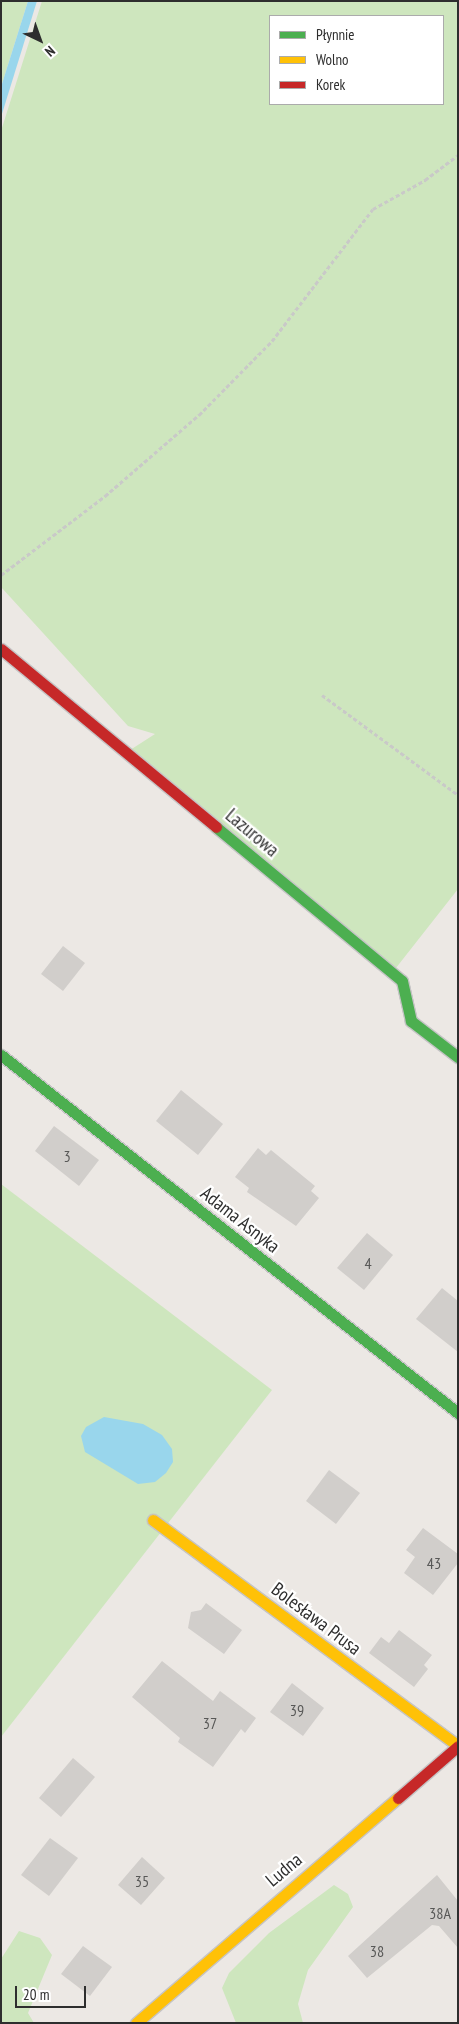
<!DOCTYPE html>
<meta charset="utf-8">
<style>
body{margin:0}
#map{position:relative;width:459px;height:2024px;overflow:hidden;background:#ece8e4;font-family:"PT Sans Narrow",sans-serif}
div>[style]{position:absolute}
.green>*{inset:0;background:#cee6be}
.water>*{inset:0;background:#99d6ec}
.building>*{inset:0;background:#d1cecb}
.path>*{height:3px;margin-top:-1.5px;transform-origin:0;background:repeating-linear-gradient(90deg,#c9c9c8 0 4px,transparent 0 6.5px)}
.roads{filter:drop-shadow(1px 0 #c5c4c5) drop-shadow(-1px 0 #c5c4c5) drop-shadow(0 1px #c5c4c5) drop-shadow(0 -1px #c5c4c5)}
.fast>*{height:11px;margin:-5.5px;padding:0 5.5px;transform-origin:5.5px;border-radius:5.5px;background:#4caf50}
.slow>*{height:11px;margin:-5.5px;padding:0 5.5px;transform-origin:5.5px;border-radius:5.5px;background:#ffc107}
.jam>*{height:11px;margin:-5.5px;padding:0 5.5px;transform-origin:5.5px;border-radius:5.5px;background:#c62828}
span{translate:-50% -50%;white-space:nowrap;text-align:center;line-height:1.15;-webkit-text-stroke:4.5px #fff;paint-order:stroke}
.number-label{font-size:16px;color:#585857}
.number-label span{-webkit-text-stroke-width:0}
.street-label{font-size:19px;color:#2e2e2e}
.frame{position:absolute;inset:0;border:2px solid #2e2e2e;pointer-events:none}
.legend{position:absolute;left:269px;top:15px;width:175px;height:90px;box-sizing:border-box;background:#fff;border:1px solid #ababab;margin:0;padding:6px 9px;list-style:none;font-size:15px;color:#2e2e2e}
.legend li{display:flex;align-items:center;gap:10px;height:25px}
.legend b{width:25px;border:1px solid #ababab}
.north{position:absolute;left:15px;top:15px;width:50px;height:50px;-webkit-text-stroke:4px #fff;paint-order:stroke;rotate:138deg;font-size:14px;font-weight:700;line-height:20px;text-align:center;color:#2e2e2e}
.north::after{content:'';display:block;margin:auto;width:18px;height:22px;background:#2e2e2e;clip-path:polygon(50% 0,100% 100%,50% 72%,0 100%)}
.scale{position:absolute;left:15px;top:1986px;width:71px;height:22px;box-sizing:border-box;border:2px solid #2e2e2e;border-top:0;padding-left:6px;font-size:15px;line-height:18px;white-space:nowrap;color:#2e2e2e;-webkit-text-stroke:4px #fff;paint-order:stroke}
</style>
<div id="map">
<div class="green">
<i style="clip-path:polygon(1px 1px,28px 1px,1px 87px)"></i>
<i style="clip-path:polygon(evenodd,42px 1px,458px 1px,458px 889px,392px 973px,127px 752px,155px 734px,128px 726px,1px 587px,1px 131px,42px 1px,270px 16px,443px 16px,443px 104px,270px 104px,270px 16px)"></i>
<i style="clip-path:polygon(1px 1184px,272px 1390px,1px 1737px)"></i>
<i style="clip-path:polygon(334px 1885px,348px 1894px,353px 1907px,308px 1970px,298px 2004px,303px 2023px,236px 2023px,222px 1988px,229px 1973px,269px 1933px)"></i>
<i style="clip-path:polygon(19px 1931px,40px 1938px,52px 1955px,28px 2013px,34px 2023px,1px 2023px,1px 1959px)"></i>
</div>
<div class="water">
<i style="clip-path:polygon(28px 1px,37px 1px,1px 117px,1px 87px)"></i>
<i style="clip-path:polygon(104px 1417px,143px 1424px,162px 1435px,172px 1449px,173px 1462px,166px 1473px,155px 1482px,138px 1484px,85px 1452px,81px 1436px,86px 1427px)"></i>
</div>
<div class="building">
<i style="clip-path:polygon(63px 946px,85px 963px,63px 991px,41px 974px)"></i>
<i style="clip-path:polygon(181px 1090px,223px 1124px,198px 1155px,156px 1121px)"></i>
<i style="clip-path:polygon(54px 1126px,99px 1160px,79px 1186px,35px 1151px)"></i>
<i style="clip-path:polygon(258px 1148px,266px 1155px,271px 1150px,315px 1186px,311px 1191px,319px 1198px,296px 1226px,247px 1192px,249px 1188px,235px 1177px)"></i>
<i style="clip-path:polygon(367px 1233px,393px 1255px,364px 1290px,337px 1268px)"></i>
<i style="clip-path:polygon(442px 1288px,458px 1301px,458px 1352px,416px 1319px)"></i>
<i style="clip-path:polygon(329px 1470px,360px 1493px,336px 1524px,306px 1501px)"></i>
<i style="clip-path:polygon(423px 1528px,458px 1554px,458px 1563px,433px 1595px,404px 1573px,415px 1557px,406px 1550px)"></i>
<i style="clip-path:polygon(206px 1603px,242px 1630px,224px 1654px,188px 1628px,191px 1612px,201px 1610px)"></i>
<i style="clip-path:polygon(399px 1630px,432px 1655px,424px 1665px,428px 1669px,414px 1687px,369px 1653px,381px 1637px,389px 1643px)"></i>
<i style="clip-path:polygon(162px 1661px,213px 1701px,220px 1691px,256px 1718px,245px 1733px,241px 1729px,213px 1767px,178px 1742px,180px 1738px,132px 1697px)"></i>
<i style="clip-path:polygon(292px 1683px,324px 1708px,303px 1736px,270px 1712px)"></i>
<i style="clip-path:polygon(73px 1758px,95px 1777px,61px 1817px,39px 1798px)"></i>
<i style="clip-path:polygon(50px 1838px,78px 1858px,49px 1896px,21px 1875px)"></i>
<i style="clip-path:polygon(142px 1857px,165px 1878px,141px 1905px,118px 1885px)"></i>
<i style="clip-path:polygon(437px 1875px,458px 1901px,458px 1948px,439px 1926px,432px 1925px,367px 1978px,348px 1956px)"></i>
<i style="clip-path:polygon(83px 1946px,112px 1967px,90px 1996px,61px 1974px)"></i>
</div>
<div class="path">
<i style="left:1px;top:575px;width:131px;rotate:-37.2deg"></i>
<i style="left:105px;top:496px;width:124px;rotate:-40.8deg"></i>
<i style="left:199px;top:415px;width:104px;rotate:-45.4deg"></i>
<i style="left:272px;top:341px;width:166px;rotate:-52.6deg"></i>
<i style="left:373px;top:209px;width:60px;rotate:-29.1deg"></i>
<i style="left:425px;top:180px;width:41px;rotate:-37.1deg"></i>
<i style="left:322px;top:695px;width:169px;rotate:36.3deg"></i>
</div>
<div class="roads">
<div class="fast">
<i style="left:216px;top:827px;width:241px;rotate:39.6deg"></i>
<i style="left:402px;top:981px;width:41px;rotate:77.3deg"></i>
<i style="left:411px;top:1021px;width:59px;rotate:37.5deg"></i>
<i style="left:1px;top:1055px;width:581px;rotate:38.07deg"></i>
</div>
<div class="slow">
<i style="left:153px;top:1520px;width:380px;rotate:36.5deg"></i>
<i style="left:136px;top:2023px;width:345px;rotate:-40.7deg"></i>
</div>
<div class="jam">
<i style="left:1px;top:649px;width:279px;rotate:39.6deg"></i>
<i style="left:398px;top:1798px;width:79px;rotate:-40.9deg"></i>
</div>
</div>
<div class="number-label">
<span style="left:67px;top:1156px">3</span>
<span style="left:368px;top:1263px">4</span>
<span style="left:434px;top:1563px">43</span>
<span style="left:297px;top:1710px">39</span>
<span style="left:210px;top:1723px">37</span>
<span style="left:142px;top:1881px">35</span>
<span style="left:440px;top:1913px">38A</span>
<span style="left:377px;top:1951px">38</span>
</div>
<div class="street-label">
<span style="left:252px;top:833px;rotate:40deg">Lazurowa</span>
<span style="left:240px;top:1220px;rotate:38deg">Adama Asnyka</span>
<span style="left:316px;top:1619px;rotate:37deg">Bolesława Prusa</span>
<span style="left:284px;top:1870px;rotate:-40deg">Ludna</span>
</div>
<div class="frame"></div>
<ul class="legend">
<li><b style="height:6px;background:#4caf50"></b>Płynnie</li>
<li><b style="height:6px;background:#ffc107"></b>Wolno</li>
<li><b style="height:6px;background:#c62828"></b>Korek</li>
</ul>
<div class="north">N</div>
<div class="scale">20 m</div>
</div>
